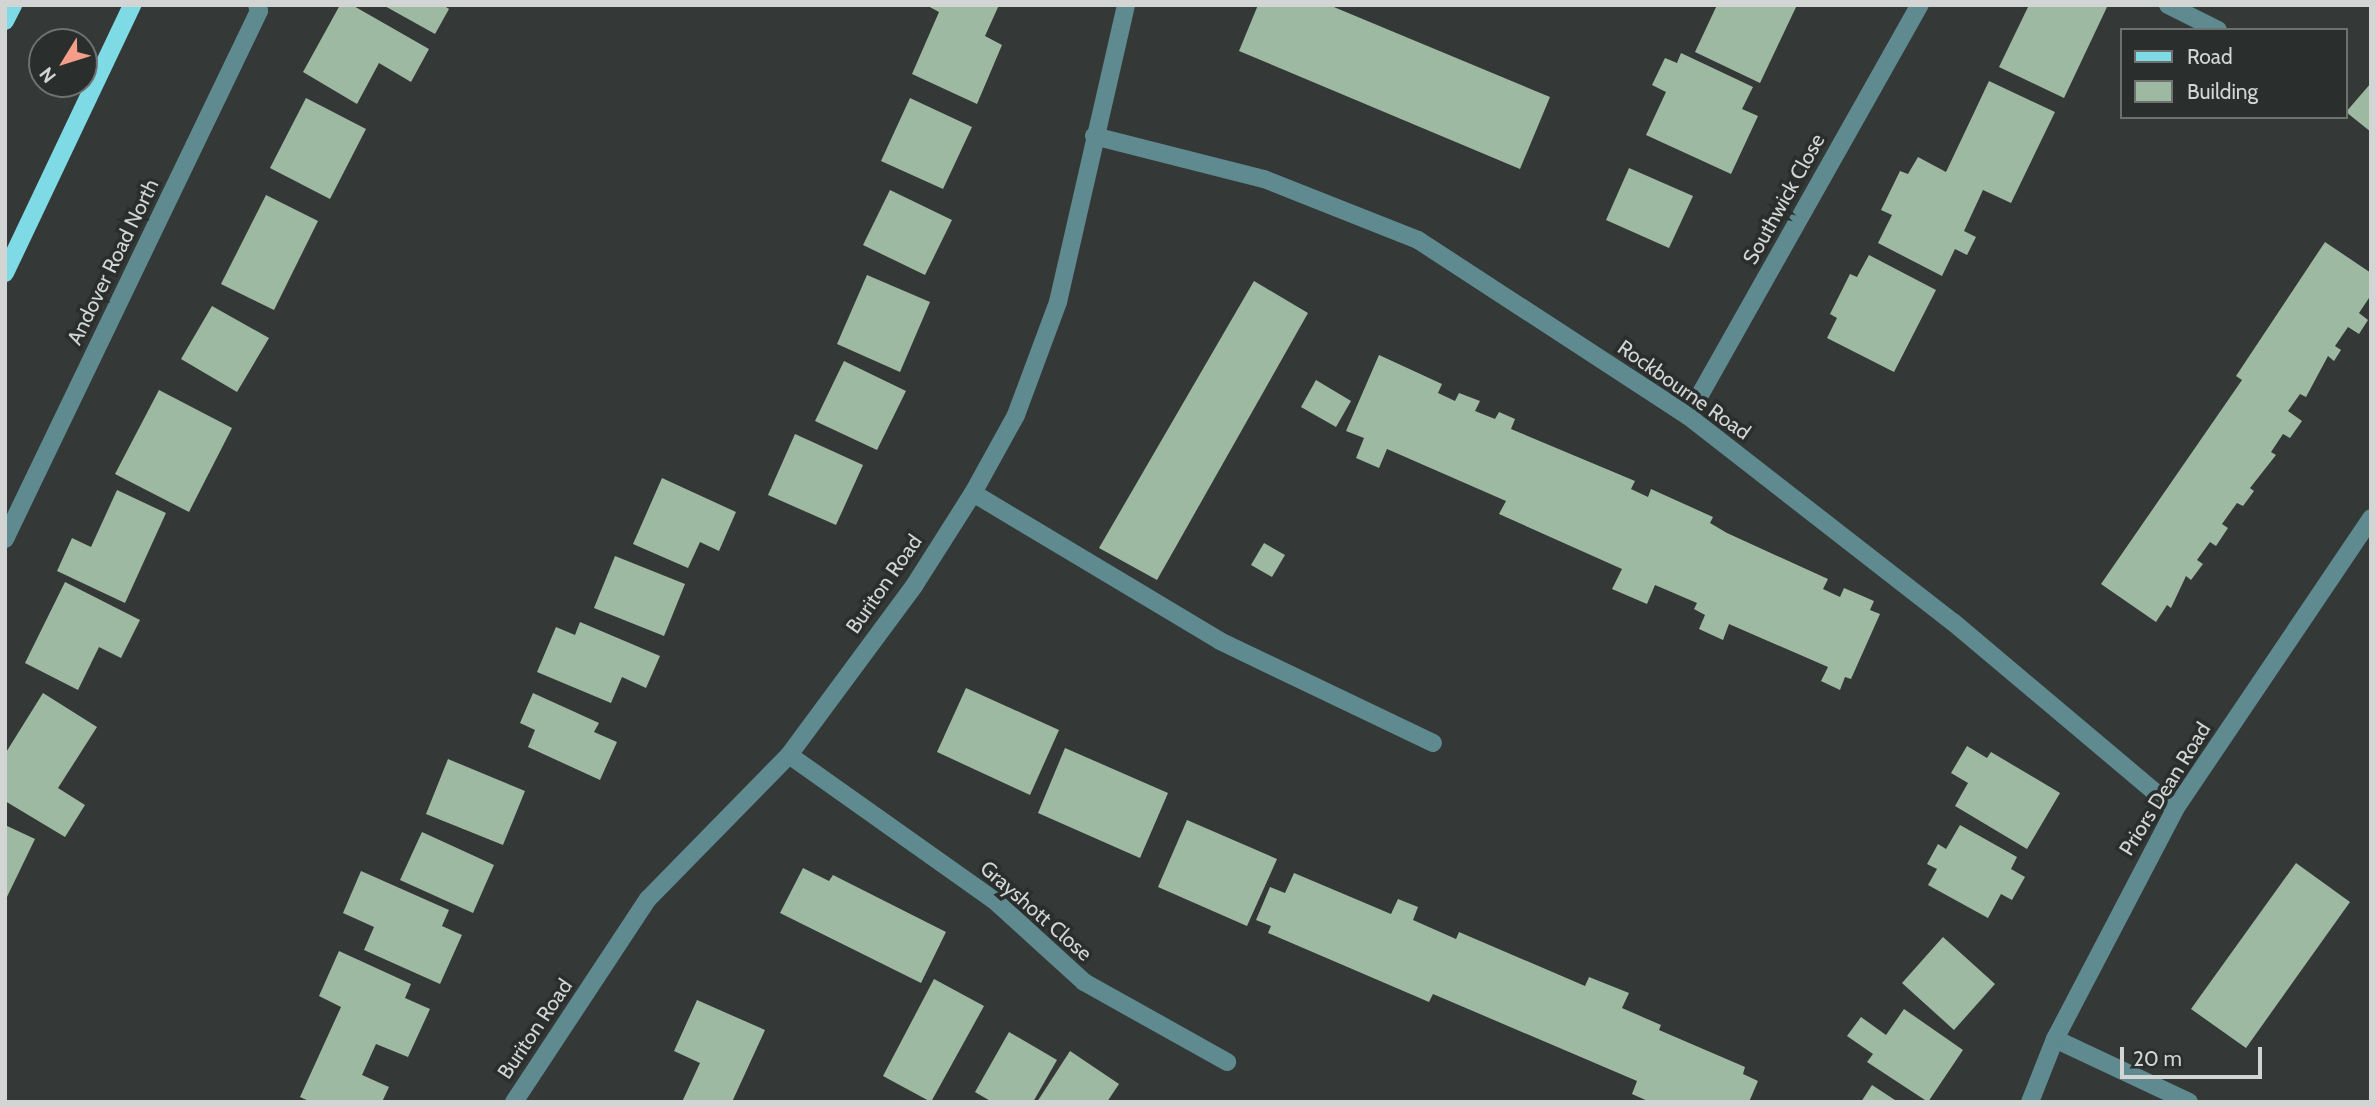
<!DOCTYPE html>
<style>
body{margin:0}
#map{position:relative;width:2376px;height:1107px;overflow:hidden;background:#343937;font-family:Cabin,sans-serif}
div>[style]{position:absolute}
.building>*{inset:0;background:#9eb9a1}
.minor>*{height:18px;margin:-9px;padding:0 9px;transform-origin:9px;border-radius:9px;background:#5f8a8f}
.major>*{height:18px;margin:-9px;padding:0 9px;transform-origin:9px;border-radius:9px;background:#7edbe6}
span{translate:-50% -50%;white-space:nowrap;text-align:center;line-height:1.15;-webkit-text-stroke:7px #2a2f2d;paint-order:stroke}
.street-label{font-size:21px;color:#d2d5d4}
.frame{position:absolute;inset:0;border:7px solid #d2d5d4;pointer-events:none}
.legend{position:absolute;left:2120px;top:28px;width:228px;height:91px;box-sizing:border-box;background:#2a2f2d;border:2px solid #6d7170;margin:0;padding:9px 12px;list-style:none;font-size:21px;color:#d2d5d4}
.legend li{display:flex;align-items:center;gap:14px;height:35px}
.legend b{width:35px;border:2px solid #6d7170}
.north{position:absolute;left:28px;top:28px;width:70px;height:70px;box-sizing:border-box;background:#2a2f2d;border:2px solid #6d7170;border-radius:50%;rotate:232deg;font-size:19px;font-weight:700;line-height:28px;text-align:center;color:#d2d5d4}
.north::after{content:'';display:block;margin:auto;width:24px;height:32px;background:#f49e8a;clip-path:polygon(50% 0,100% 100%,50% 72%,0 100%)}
.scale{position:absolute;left:2120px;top:1047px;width:142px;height:32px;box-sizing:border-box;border:4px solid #d2d5d4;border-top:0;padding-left:9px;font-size:21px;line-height:24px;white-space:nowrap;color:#d2d5d4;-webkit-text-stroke:5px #2a2f2d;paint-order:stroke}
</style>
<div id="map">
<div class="building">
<i style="clip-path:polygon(340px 5px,352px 5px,429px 49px,411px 82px,379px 63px,357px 104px,303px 72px)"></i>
<i style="clip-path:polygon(383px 5px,443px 5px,449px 9px,435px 34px)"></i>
<i style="clip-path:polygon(926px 5px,999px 5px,985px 36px,1002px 45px,977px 104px,912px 74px,939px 12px)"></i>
<i style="clip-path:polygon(1258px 5px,1329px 5px,1550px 97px,1520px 169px,1239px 51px)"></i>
<i style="clip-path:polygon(1717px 5px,1797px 5px,1760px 83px,1695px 52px)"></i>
<i style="clip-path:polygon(2029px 5px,2107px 7px,2064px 98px,1999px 67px)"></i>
<i style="clip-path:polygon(1681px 53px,1753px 87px,1742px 109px,1758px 116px,1731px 174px,1646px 135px,1666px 92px,1652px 85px,1665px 58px,1677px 63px)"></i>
<i style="clip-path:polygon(1989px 81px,2055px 112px,2011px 203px,1983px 190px,1964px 231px,1976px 237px,1967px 255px,1955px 249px,1942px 276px,1878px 243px,1892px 215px,1881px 210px,1900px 171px,1908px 174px,1918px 157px,1946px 172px)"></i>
<i style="clip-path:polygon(2371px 83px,2371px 132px,2346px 112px)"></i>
<i style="clip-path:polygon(306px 98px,366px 129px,330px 199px,270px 168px)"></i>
<i style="clip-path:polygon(910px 98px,972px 127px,943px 189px,881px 161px)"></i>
<i style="clip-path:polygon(1629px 168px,1693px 196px,1669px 248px,1606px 220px)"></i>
<i style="clip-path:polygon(890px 190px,952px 220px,925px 275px,863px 245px)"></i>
<i style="clip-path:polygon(266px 195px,318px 221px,274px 310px,221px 284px)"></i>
<i style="clip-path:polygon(2325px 242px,2371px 273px,2371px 295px,2359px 313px,2368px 320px,2359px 334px,2348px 327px,2335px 346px,2341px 350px,2334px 361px,2328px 356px,2306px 397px,2300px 394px,2288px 411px,2302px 421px,2290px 438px,2283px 434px,2271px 452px,2276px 455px,2250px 488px,2254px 491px,2243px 506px,2237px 503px,2222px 524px,2228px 528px,2216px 546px,2210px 542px,2197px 560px,2203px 564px,2191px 580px,2186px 576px,2171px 608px,2167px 605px,2156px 622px,2101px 584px,2242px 380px,2236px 376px)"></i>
<i style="clip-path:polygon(1869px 255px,1936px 290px,1894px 372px,1827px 338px,1837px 318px,1830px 314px,1850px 274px,1857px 277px)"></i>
<i style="clip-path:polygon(867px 275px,930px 302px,900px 372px,837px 344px)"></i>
<i style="clip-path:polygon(1254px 281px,1308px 313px,1157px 580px,1099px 548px)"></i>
<i style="clip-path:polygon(212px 306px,269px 338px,237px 392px,181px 359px)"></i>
<i style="clip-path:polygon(1379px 355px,1442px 384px,1438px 393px,1455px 401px,1459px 393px,1480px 401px,1475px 411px,1495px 419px,1499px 412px,1515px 419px,1511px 429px,1635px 481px,1631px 489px,1648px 497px,1651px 489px,1713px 517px,1710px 523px,1727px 533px,1828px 579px,1823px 589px,1840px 597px,1844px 588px,1874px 601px,1870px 610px,1880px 614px,1851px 679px,1845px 677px,1840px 690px,1821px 681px,1828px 667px,1729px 624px,1723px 640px,1699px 629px,1705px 615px,1694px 609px,1697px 603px,1655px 585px,1647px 604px,1612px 589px,1622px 569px,1499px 514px,1506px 501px,1387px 449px,1379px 468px,1356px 458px,1364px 438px,1346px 431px)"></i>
<i style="clip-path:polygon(844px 361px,906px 391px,877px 450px,815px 421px)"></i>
<i style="clip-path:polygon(1316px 380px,1351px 401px,1336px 427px,1301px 407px)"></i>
<i style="clip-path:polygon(159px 390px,232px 428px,189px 512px,115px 474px)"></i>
<i style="clip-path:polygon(795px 434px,863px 465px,836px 525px,768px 495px)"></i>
<i style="clip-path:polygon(662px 478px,736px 512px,719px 551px,700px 542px,688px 568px,633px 544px)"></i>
<i style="clip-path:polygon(117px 490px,166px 513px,125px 603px,57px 571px,72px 538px,91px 547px)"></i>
<i style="clip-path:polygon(1264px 543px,1285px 555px,1272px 577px,1251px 565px)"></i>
<i style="clip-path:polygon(615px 556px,685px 584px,664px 636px,594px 608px)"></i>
<i style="clip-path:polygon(65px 582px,140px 620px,121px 658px,99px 647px,78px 690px,25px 663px)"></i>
<i style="clip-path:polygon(580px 622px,660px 656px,646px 688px,622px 677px,611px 703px,537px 672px,556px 627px,575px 635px)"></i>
<i style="clip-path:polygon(966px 688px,1059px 730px,1030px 795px,937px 752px)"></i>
<i style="clip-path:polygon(43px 693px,97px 727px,58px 788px,85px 805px,65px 837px,5px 801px,5px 754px)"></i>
<i style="clip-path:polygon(533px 693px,599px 723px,594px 732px,617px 742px,600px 780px,528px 747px,535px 730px,520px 723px)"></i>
<i style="clip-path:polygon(1967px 746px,1987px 758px,1991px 752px,2060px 793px,2027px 849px,1955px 806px,1968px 783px,1951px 773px)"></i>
<i style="clip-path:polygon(1065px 748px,1168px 793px,1140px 858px,1038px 813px)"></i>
<i style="clip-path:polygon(448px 759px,525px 791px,503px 845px,426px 814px)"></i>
<i style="clip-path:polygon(1187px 820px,1277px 859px,1247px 926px,1158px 887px)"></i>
<i style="clip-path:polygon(5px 825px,35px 839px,5px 901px)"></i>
<i style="clip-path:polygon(1960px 825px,2017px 857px,2011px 869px,2025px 877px,2012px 900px,2001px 894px,1988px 918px,1928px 885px,1937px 869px,1927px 864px,1938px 844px,1946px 849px)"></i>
<i style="clip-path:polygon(422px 832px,494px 865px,473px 913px,400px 880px)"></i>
<i style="clip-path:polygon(2296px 863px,2350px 902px,2246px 1048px,2191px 1009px)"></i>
<i style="clip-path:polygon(803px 868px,829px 881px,833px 875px,946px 932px,921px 983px,780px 913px)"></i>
<i style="clip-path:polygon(361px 871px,449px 910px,442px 926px,462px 935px,440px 984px,364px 950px,374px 927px,343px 913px)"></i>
<i style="clip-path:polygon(1294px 873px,1391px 914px,1398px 899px,1418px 907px,1413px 920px,1456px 939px,1459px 932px,1585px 986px,1589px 977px,1629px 993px,1622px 1008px,1661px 1025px,1659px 1030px,1745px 1067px,1743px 1074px,1758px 1081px,1749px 1102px,1650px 1102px,1632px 1094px,1637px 1081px,1433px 994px,1429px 1002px,1268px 933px,1271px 926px,1256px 920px,1270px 887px,1285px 893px)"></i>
<i style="clip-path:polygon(1943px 937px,1995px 984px,1954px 1030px,1902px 983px)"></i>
<i style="clip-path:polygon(339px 951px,411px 984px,405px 998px,430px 1009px,408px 1057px,376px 1044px,362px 1075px,389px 1087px,382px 1102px,311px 1102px,300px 1097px,341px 1007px,319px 996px)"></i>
<i style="clip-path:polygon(934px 979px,984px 1006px,931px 1102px,883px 1076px)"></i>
<i style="clip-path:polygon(697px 1000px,765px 1030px,732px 1102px,682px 1102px,700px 1063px,674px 1051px)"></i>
<i style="clip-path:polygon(1904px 1009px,1963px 1050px,1928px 1102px,1867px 1062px,1873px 1054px,1847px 1036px,1861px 1017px,1886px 1035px)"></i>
<i style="clip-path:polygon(1009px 1032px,1057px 1060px,1033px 1102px,992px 1102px,975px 1092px)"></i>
<i style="clip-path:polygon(1070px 1051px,1119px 1084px,1107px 1102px,1037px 1102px)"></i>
<i style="clip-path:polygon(1872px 1085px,1898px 1102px,1861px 1102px)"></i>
</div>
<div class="minor">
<i style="left:2168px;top:5px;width:56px;rotate:26.6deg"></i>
<i style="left:1094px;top:136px;width:175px;rotate:14.2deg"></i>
<i style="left:1264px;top:179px;width:166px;rotate:21.6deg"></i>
<i style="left:1418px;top:240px;width:322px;rotate:33.1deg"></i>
<i style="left:1688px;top:416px;width:336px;rotate:37.9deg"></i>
<i style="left:1953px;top:622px;width:290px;rotate:40.1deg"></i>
<i style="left:1688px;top:416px;width:472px;rotate:-60.6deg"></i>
<i style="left:973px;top:493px;width:288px;rotate:30.9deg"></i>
<i style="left:1220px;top:641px;width:236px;rotate:25.6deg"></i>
<i style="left:5px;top:539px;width:586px;rotate:-64.31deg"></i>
<i style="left:259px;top:11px;width:6px;rotate:-108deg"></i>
<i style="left:789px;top:755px;width:251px;rotate:35.3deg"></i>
<i style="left:994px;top:900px;width:122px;rotate:42.3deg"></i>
<i style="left:1084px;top:982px;width:164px;rotate:29.2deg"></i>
<i style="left:2055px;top:1039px;width:148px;rotate:25.2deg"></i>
<i style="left:514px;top:1102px;width:243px;rotate:-56.6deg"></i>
<i style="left:648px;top:899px;width:202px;rotate:-45.6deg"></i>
<i style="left:789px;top:755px;width:210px;rotate:-53.5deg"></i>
<i style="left:914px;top:586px;width:110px;rotate:-57.6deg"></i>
<i style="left:973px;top:493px;width:89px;rotate:-61.1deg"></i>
<i style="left:1016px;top:415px;width:121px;rotate:-69.6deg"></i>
<i style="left:1058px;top:302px;width:305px;rotate:-77.1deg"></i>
<i style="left:2030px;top:1102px;width:68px;rotate:-68.4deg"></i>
<i style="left:2055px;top:1039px;width:259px;rotate:-62.4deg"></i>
<i style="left:2175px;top:809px;width:351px;rotate:-56deg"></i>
</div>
<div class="major">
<i style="left:5px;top:21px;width:18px;rotate:-63deg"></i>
<i style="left:5px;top:273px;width:297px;rotate:-64.6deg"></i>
</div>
<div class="street-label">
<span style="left:1784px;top:199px;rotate:-61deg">Southwick Close</span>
<span style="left:113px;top:262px;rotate:-64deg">Andover Road North</span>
<span style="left:1684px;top:390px;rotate:35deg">Rockbourne Road</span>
<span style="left:884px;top:584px;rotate:-55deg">Buriton Road</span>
<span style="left:2165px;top:789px;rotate:-58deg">Priors Dean Road</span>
<span style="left:1036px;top:911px;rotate:41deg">Grayshott Close</span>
<span style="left:535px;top:1029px;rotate:-56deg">Buriton Road</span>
</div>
<div class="frame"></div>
<ul class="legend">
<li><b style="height:9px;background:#7edbe6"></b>Road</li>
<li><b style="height:19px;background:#9eb9a1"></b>Building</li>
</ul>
<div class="north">N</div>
<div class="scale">20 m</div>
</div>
